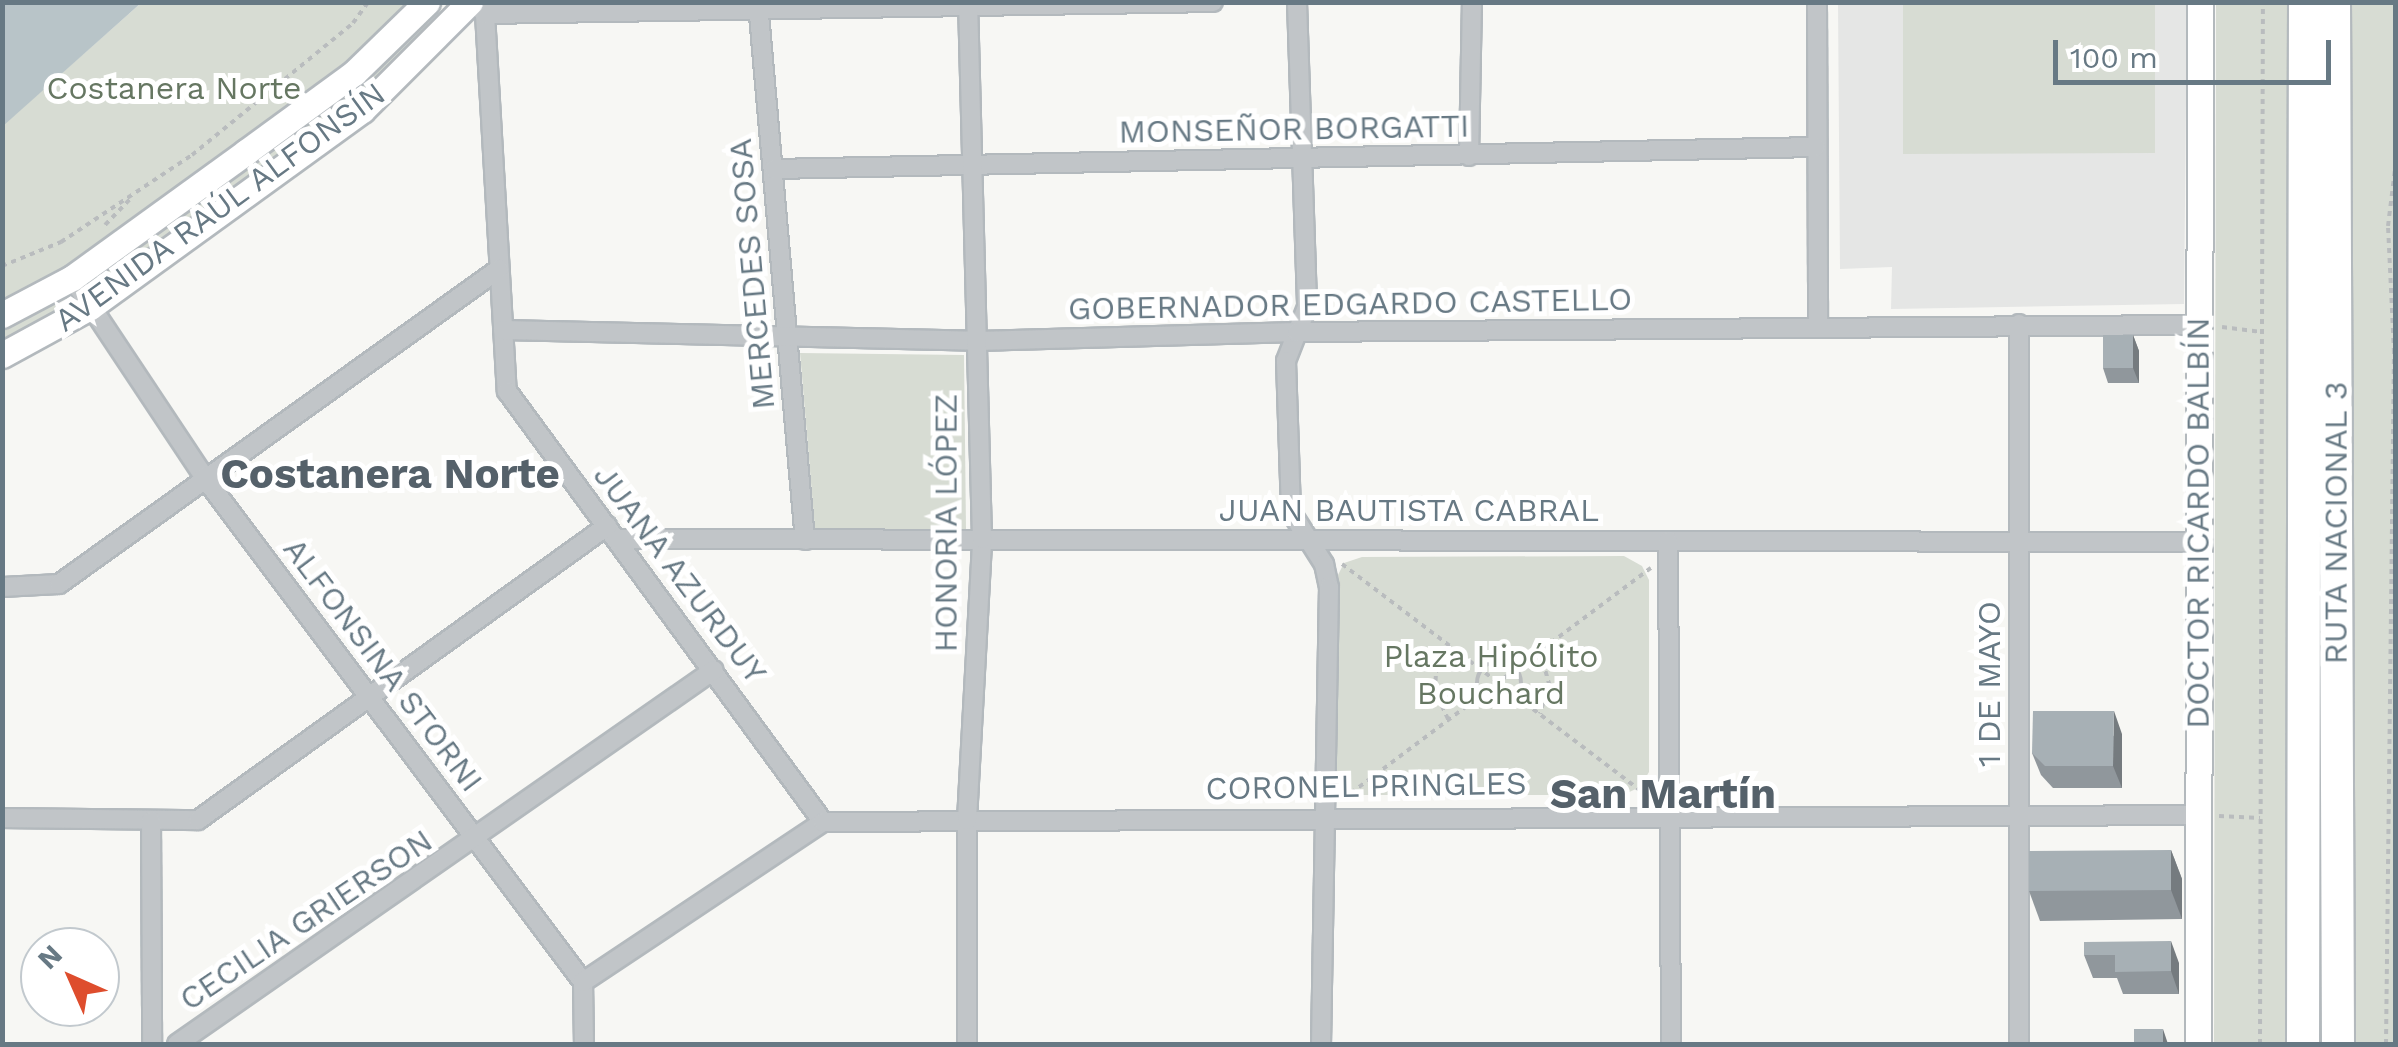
<!DOCTYPE html>
<meta charset="utf-8">
<style>
body{margin:0}
#map{position:relative;width:2398px;height:1047px;overflow:hidden;background:#f7f7f4;font-family:"Work Sans",sans-serif}
div>[style]{position:absolute}
.built>*{inset:0;background:#e5e6e5}
.green>*{inset:0;background:#d7dcd3}
.water>*{inset:0;background:#b8c4c8}
.path>*{height:4px;margin-top:-2px;transform-origin:0;background:repeating-linear-gradient(90deg,#b9bcbe 0 5px,transparent 0 10px)}
.path>.ring{margin:-2px;padding:0;box-sizing:content-box;background:none;border:4px solid #b9bcbe;border-radius:50%}
.roads{filter:drop-shadow(2px 0 #b3b9bd) drop-shadow(-2px 0 #b3b9bd) drop-shadow(0 2px #b3b9bd) drop-shadow(0 -2px #b3b9bd)}
.street>*{height:18px;margin:-9px;padding:0 9px;transform-origin:9px;border-radius:9px;background:#c1c5c8}
.secondary>*{height:25px;margin:-12.5px;padding:0 12.5px;transform-origin:12.5px;border-radius:12.5px;background:#fff}
.highway>*{height:32px;margin:-16px;padding:0 16px;transform-origin:16px;border-radius:16px;background:#fff}
.wall>*{inset:0;background:#90979c}
.shaded-wall>*{inset:0;background:#757b7f}
.building>*{inset:0;background:#a7b0b5}
span{translate:-50% -50%;white-space:nowrap;text-align:center;line-height:1.15;-webkit-text-stroke:10px #fff;paint-order:stroke}
.park-label{font-size:32px;color:#667762}
.street-label{font-size:32px;color:#677984}
.district-label{font-size:42px;color:#55616a;font-weight:700}
.frame{position:absolute;inset:0;border:5px solid #677984;pointer-events:none}
.north{position:absolute;left:20px;top:927px;width:100px;height:100px;box-sizing:border-box;background:#fff;border:2px solid #c2c9ce;border-radius:50%;rotate:315deg;font-size:28px;font-weight:700;line-height:40px;text-align:center;color:#677984}
.north::after{content:'';display:block;margin:auto;width:35px;height:45px;background:#de4d2d;clip-path:polygon(50% 0,100% 100%,50% 72%,0 100%)}
.scale{position:absolute;left:2053px;top:40px;width:278px;height:45px;box-sizing:border-box;border:5px solid #677984;border-top:0;padding-left:12px;font-size:30px;line-height:35px;white-space:nowrap;color:#677984;-webkit-text-stroke:8px #fff;paint-order:stroke}
</style>
<div id="map">
<div class="built">
<i style="clip-path:polygon(1838px 3px,2187px 3px,2184px 304px,1891px 309px,1892px 267px,1840px 269px)"></i>
</div>
<div class="green">
<i style="clip-path:polygon(141px 3px,413px 3px,349px 67px,79px 259px,3px 304px,2px 126px)"></i>
<i style="clip-path:polygon(1903px 3px,2155px 3px,2155px 153px,1903px 154px)"></i>
<i style="clip-path:polygon(2216px 3px,2294px 3px,2292px 1044px,2214px 1044px)"></i>
<i style="clip-path:polygon(2347px 3px,2396px 3px,2395px 1044px,2349px 1044px)"></i>
<i style="clip-path:polygon(424px 21px,432px 27px,380px 82px,104px 283px,99px 280px,106px 266px)"></i>
<i style="clip-path:polygon(55px 301px,62px 312px,3px 345px,3px 324px)"></i>
<i style="clip-path:polygon(800px 353px,964px 355px,966px 529px,815px 530px)"></i>
<i style="clip-path:polygon(1624px 556px,1642px 566px,1649px 580px,1649px 772px,1640px 787px,1623px 795px,1351px 795px,1340px 789px,1334px 779px,1334px 583px,1344px 563px,1362px 557px)"></i>
</div>
<div class="water">
<i style="clip-path:polygon(3px 2px,141px 2px,141px 3px,3px 126px)"></i>
</div>
<div class="path">
<i style="left:105px;top:225px;width:36px;rotate:-46deg"></i>
<i style="left:2px;top:266px;width:64px;rotate:-22.1deg"></i>
<i style="left:61px;top:242px;width:157px;rotate:-33.6deg"></i>
<i style="left:192px;top:155px;width:208px;rotate:-39.3deg"></i>
<i style="left:353px;top:23px;width:26px;rotate:-54deg"></i>
<i style="left:2222px;top:327px;width:40px;rotate:7.1deg"></i>
<i style="left:1342px;top:564px;width:390px;rotate:37.2deg"></i>
<i style="left:1540px;top:652px;width:33px;rotate:74deg"></i>
<i style="left:1549px;top:684px;width:31px;rotate:107deg"></i>
<i class="ring" style="left:1477px;top:661px;width:40px;height:40px"></i>
<i style="left:1448px;top:719px;width:31px;rotate:-115deg"></i>
<i style="left:1435px;top:691px;width:19px;rotate:-87deg"></i>
<i style="left:1436px;top:672px;width:30px;rotate:-62deg"></i>
<i style="left:1343px;top:799px;width:385px;rotate:-36.9deg"></i>
<i style="left:2219px;top:816px;width:41px;rotate:2.8deg"></i>
<i style="left:2260px;top:1044px;width:1042px;rotate:-89.84deg"></i>
<i style="left:2386px;top:1044px;width:691px;rotate:-89.34deg"></i>
<i style="left:2394px;top:353px;width:127px;rotate:-92.7deg"></i>
<i style="left:2388px;top:226px;width:65px;rotate:-83deg"></i>
</div>
<div class="roads">
<div class="street">
<i style="left:474px;top:2px;width:16px;rotate:47deg"></i>
<i style="left:485px;top:14px;width:378px;rotate:86.7deg"></i>
<i style="left:507px;top:391px;width:534px;rotate:53.75deg"></i>
<i style="left:1297px;top:2px;width:305px;rotate:88.1deg"></i>
<i style="left:1307px;top:307px;width:58px;rotate:111.3deg"></i>
<i style="left:1286px;top:361px;width:151px;rotate:88.1deg"></i>
<i style="left:1291px;top:512px;width:62px;rotate:57.6deg"></i>
<i style="left:1324px;top:564px;width:24px;rotate:78deg"></i>
<i style="left:1329px;top:587px;width:457px;rotate:91deg"></i>
<i style="left:1817px;top:2px;width:325px;rotate:89.8deg"></i>
<i style="left:758px;top:3px;width:539px;rotate:85deg"></i>
<i style="left:485px;top:14px;width:728px;rotate:-0.94deg"></i>
<i style="left:1469px;top:156px;width:154px;rotate:-88.9deg"></i>
<i style="left:774px;top:169px;width:1042px;rotate:-1.21deg"></i>
<i style="left:72px;top:278px;width:239px;rotate:56.4deg"></i>
<i style="left:204px;top:477px;width:631px;rotate:53.11deg"></i>
<i style="left:583px;top:982px;width:62px;rotate:89.1deg"></i>
<i style="left:503px;top:330px;width:473px;rotate:1.3deg"></i>
<i style="left:976px;top:341px;width:321px;rotate:-1.6deg"></i>
<i style="left:1297px;top:332px;width:901px;rotate:-0.45deg"></i>
<i style="left:616px;top:539px;width:1586px;rotate:0.11deg"></i>
<i style="left:1668px;top:541px;width:503px;rotate:89.66deg"></i>
<i style="left:2px;top:587px;width:57px;rotate:-3deg"></i>
<i style="left:59px;top:584px;width:541px;rotate:-35.6deg"></i>
<i style="left:2px;top:818px;width:196px;rotate:0.6deg"></i>
<i style="left:198px;top:820px;width:504px;rotate:-35.71deg"></i>
<i style="left:151px;top:821px;width:223px;rotate:89.7deg"></i>
<i style="left:583px;top:982px;width:288px;rotate:-33.7deg"></i>
<i style="left:823px;top:822px;width:1375px;rotate:-0.29deg"></i>
<i style="left:177px;top:1044px;width:654px;rotate:-34.86deg"></i>
<i style="left:967px;top:1044px;width:224px;rotate:-90deg"></i>
<i style="left:967px;top:820px;width:281px;rotate:-86.9deg"></i>
<i style="left:982px;top:539px;width:537px;rotate:-91.49deg"></i>
<i style="left:2019px;top:1044px;width:720px;rotate:-90deg"></i>
</div>
<div class="secondary">
<i style="left:2px;top:315px;width:79px;rotate:-27.9deg"></i>
<i style="left:72px;top:278px;width:215px;rotate:-35.9deg"></i>
<i style="left:246px;top:152px;width:134px;rotate:-36.2deg"></i>
<i style="left:354px;top:73px;width:102px;rotate:-44.2deg"></i>
<i style="left:2px;top:355px;width:100px;rotate:-28.6deg"></i>
<i style="left:90px;top:307px;width:336px;rotate:-35.9deg"></i>
<i style="left:362px;top:110px;width:153px;rotate:-45deg"></i>
<i style="left:2198px;top:1044px;width:1042px;rotate:-89.89deg"></i>
</div>
<div class="highway">
<i style="left:2334px;top:2px;width:1042px;rotate:89.78deg"></i>
<i style="left:2303px;top:1044px;width:1042px;rotate:-89.89deg"></i>
</div>
</div>
<div class="wall">
<i style="clip-path:polygon(2133px 335px,2139px 351px,2139px 383px,2108px 383px,2103px 368px)"></i>
<i style="clip-path:polygon(2122px 734px,2122px 788px,2053px 788px,2041px 775px,2032px 753px)"></i>
<i style="clip-path:polygon(2171px 850px,2182px 879px,2182px 919px,2040px 921px,2029px 891px)"></i>
<i style="clip-path:polygon(2084px 942px,2179px 963px,2179px 994px,2123px 994px,2117px 978px,2093px 978px,2084px 955px)"></i>
</div>
<div class="shaded-wall">
<i style="clip-path:polygon(2133px 335px,2139px 351px,2139px 383px,2133px 368px)"></i>
<i style="clip-path:polygon(2114px 711px,2122px 734px,2122px 788px,2113px 766px)"></i>
<i style="clip-path:polygon(2171px 850px,2182px 879px,2182px 919px,2171px 890px)"></i>
<i style="clip-path:polygon(2171px 941px,2179px 963px,2179px 994px,2171px 971px)"></i>
<i style="clip-path:polygon(2163px 1029px,2168px 1044px,2163px 1044px)"></i>
</div>
<div class="building">
<i style="clip-path:polygon(2103px 335px,2133px 335px,2133px 368px,2103px 368px)"></i>
<i style="clip-path:polygon(2033px 711px,2114px 711px,2113px 766px,2045px 766px,2032px 753px)"></i>
<i style="clip-path:polygon(2171px 850px,2171px 890px,2029px 891px,2029px 851px)"></i>
<i style="clip-path:polygon(2171px 941px,2171px 971px,2115px 972px,2115px 955px,2084px 955px,2084px 942px)"></i>
<i style="clip-path:polygon(2134px 1029px,2163px 1029px,2163px 1044px,2134px 1044px)"></i>
</div>
<div class="park-label">
<span style="left:174px;top:88px">Costanera Norte</span>
<span style="left:1491px;top:675px">Plaza Hipólito<br>Bouchard</span>
</div>
<div class="street-label">
<span style="left:1294px;top:129px;rotate:-1deg">MONSEÑOR BORGATTI</span>
<span style="left:220px;top:207px;rotate:-36deg">AVENIDA RAÚL ALFONSÍN</span>
<span style="left:752px;top:274px;rotate:-95deg">MERCEDES SOSA</span>
<span style="left:1350px;top:304px;rotate:-1deg">GOBERNADOR EDGARDO CASTELLO</span>
<span style="left:1409px;top:510px">JUAN BAUTISTA CABRAL</span>
<span style="left:946px;top:523px;rotate:-90deg">HONORIA LÓPEZ</span>
<span style="left:2198px;top:523px;rotate:-90deg">DOCTOR RICARDO BALBÍN</span>
<span style="left:2336px;top:523px;rotate:-90deg">RUTA NACIONAL 3</span>
<span style="left:680px;top:574px;rotate:53deg">JUANA AZURDUY</span>
<span style="left:383px;top:665px;rotate:53deg">ALFONSINA STORNI</span>
<span style="left:1989px;top:684px;rotate:-90deg">1 DE MAYO</span>
<span style="left:1366px;top:786px;rotate:-1deg">CORONEL PRINGLES</span>
<span style="left:306px;top:920px;rotate:-34deg">CECILIA GRIERSON</span>
</div>
<div class="district-label">
<span style="left:390px;top:474px">Costanera Norte</span>
<span style="left:1663px;top:794px">San Martín</span>
</div>
<div class="frame"></div>
<div class="north">N</div>
<div class="scale">100 m</div>
</div>
